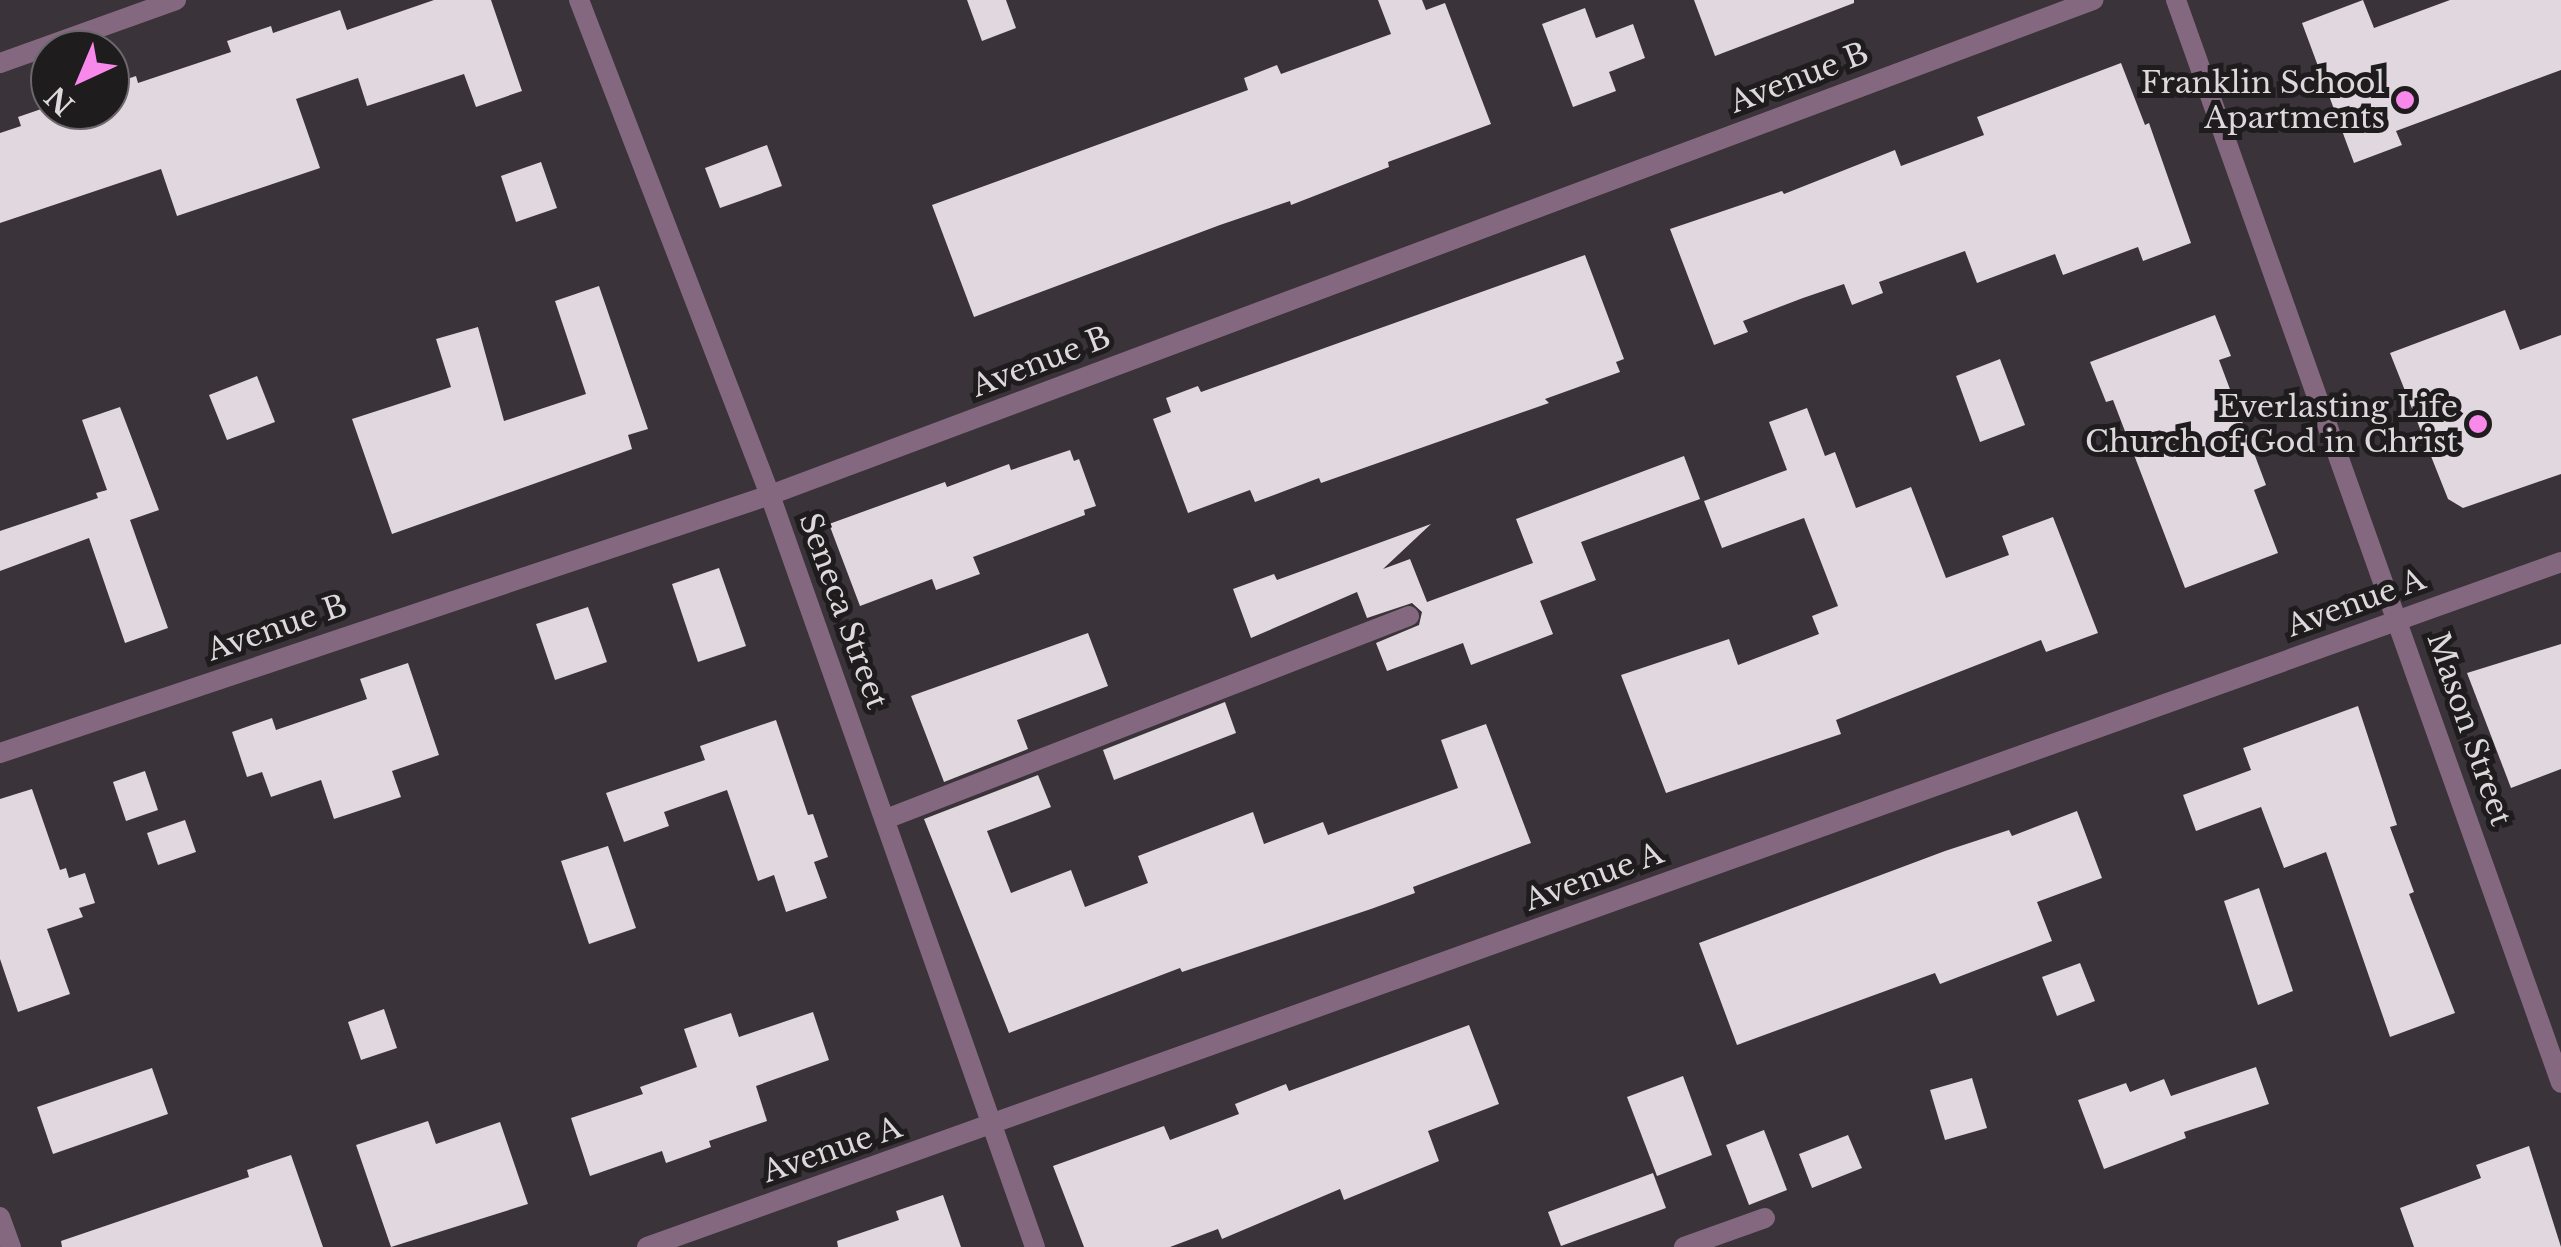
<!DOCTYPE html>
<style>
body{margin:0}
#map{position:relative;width:2561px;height:1247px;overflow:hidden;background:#3a3339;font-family:"Libre Baskerville",serif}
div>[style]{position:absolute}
.building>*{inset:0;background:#e0d7df}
.service>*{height:20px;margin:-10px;padding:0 10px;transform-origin:10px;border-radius:10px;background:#84687f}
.minor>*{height:20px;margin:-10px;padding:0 10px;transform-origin:10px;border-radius:10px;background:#84687f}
.dots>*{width:28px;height:28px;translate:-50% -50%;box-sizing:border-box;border:5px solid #1f1c1e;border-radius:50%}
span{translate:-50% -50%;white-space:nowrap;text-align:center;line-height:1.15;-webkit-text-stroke:10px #1f1c1e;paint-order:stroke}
.street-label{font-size:30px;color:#dcd8dc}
.poi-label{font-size:30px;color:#dcd8dc}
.right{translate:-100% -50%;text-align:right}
.north{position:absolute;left:30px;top:30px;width:100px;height:100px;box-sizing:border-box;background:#1f1c1e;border:2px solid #6b676a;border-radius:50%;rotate:224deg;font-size:28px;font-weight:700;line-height:40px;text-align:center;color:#dcd8dc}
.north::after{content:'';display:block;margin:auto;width:35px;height:45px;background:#f888ea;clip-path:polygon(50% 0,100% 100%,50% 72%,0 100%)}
</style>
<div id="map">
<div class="building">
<i style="clip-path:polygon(434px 0,491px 0,522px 91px,476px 107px,464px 74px,367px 106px,358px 78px,296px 99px,320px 168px,177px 216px,161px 169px,0 223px,0 133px,21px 126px,18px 117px,50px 106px,50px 110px,110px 110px,110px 85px,136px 76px,138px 83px,231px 52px,227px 41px,271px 26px,273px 33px,340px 10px,347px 30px)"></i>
<i style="clip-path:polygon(967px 0,1006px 0,1016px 28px,982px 41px)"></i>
<i style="clip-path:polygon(1378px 0,1422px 0,1426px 10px,1445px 3px,1491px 124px,1388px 162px,1389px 167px,1291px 205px,1290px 201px,1220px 225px,974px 317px,932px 205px,1248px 90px,1244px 78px,1277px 65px,1281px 74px,1391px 34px)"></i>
<i style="clip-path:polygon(1694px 0,1854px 0,1854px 3px,1715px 56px)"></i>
<i style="clip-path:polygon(2363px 0,2374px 28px,2450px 0,2561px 0,2561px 70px,2396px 131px,2402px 145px,2354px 163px,2302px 23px)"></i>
<i style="clip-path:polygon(1585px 8px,1596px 38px,1633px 24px,1645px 58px,1609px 72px,1616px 91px,1573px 107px,1542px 24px)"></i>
<i style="clip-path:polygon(2121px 63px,2145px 125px,2149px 123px,2191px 243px,2143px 261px,2138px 247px,2063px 275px,2055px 254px,1977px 283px,1965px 251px,1879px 282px,1883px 293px,1852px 305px,1844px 284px,1803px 298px,1743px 321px,1748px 332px,1714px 345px,1670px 229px,1782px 191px,1784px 194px,1895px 150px,1901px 166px,1984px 135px,1977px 117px)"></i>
<i style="clip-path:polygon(767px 145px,782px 186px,720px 208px,705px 168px)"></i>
<i style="clip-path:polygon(541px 162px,557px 208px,516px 222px,501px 176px)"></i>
<i style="clip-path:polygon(1585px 255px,1624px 359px,1616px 362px,1620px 372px,1545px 399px,1549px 403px,1321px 483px,1319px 478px,1255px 502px,1250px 490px,1188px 513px,1153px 419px,1171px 412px,1166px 398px,1198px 386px,1201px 392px)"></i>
<i style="clip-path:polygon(599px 286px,648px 429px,628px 435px,632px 449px,392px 534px,352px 419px,451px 387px,436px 339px,478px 327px,504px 421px,586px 394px,555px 301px)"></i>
<i style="clip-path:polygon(2505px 310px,2520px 350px,2561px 335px,2561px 474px,2463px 508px,2448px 499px,2390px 353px)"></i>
<i style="clip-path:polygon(2215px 315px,2231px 356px,2219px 360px,2266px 485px,2254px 490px,2278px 553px,2185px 588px,2113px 400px,2106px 402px,2090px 362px)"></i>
<i style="clip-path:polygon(2000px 359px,2025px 425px,1980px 442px,1956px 376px)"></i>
<i style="clip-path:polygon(257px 376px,275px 422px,227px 440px,209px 395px)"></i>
<i style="clip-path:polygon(120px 407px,159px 510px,130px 520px,168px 628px,125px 643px,89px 538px,0 571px,0 531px,98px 498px,96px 493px,107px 490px,82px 420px)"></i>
<i style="clip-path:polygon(1807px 408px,1825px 456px,1835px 452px,1856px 508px,1911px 487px,1946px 578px,2009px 555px,2002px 536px,2053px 517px,2098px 633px,2046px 652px,2041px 640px,1836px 720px,1841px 734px,1666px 793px,1621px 675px,1729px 639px,1738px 665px,1819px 634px,1812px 616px,1838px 606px,1804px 518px,1722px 548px,1704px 501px,1787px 470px,1769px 422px)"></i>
<i style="clip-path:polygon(1070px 450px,1074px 461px,1079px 459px,1096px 506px,1084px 510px,1085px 515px,973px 557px,980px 574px,936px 590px,932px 579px,860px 606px,829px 524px,945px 482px,947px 487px,1009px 464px,1011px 470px)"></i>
<i style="clip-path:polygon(1684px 456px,1700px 499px,1581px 542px,1596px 580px,1540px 601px,1553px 634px,1471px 665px,1463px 643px,1387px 671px,1376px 643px,1419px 625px,1422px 612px,1412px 603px,1367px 618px,1357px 592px,1251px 638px,1233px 589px,1274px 574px,1277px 580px,1431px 524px,1383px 569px,1410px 559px,1427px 602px,1533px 563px,1516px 519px)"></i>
<i style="clip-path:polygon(719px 568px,746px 646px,698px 662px,672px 584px)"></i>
<i style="clip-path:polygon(588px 607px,607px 662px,555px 680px,536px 624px)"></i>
<i style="clip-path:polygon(1088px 633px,1108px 686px,1017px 720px,1028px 749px,944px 782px,911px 696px)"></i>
<i style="clip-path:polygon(2561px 644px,2561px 769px,2511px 788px,2467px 673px)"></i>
<i style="clip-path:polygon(408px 663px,439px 755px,392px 771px,401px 797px,334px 819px,321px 780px,271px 797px,262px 772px,247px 777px,232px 732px,272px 718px,276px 730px,367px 699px,360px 679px)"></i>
<i style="clip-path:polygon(1225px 702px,1236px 733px,1114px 780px,1103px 750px)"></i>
<i style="clip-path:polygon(2358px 706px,2397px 825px,2390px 827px,2414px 892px,2409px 894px,2455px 1013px,2390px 1037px,2326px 852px,2284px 868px,2261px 807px,2196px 831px,2183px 795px,2251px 770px,2243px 748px)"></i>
<i style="clip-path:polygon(776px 720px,808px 815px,813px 814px,828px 857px,814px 862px,827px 898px,786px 912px,774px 875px,758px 881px,727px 790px,664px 812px,669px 826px,624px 842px,606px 793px,705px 760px,700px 746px)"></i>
<i style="clip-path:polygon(1486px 724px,1531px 843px,1413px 887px,1415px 893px,1371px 909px,1182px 972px,1180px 968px,1009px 1033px,924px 819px,1038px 775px,1051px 807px,987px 831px,1011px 893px,1071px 870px,1085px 907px,1148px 883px,1138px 856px,1253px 812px,1264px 844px,1323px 822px,1328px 835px,1458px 788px,1441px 740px)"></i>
<i style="clip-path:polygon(145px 771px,158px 810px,126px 821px,113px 782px)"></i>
<i style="clip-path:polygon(32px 789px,60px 870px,66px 868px,69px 878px,85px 873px,95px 903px,79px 908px,83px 917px,47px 929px,70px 994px,18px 1012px,0 959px,0 799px)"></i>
<i style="clip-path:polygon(2077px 811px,2102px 878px,2037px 902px,2052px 941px,1940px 984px,1935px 973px,1737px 1045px,1699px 943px,1945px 851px,2009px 830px,2012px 836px)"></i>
<i style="clip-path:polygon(185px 820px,196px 852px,158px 865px,147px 833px)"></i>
<i style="clip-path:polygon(608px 846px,636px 928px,589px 944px,561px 861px)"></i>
<i style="clip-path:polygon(2259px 888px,2293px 991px,2258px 1005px,2224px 901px)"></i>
<i style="clip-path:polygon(2080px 963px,2095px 1001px,2057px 1016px,2042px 977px)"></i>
<i style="clip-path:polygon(384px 1009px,397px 1048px,361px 1060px,348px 1022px)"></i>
<i style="clip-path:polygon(813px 1012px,829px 1060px,756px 1086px,767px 1121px,709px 1141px,711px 1147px,666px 1163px,662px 1151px,590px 1176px,571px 1118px,643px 1094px,640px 1087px,697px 1067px,684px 1029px,731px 1013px,739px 1037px)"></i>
<i style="clip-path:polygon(1469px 1025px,1499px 1104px,1428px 1131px,1439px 1161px,1344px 1200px,1340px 1189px,1222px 1239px,1218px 1229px,1170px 1247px,1084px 1247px,1053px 1166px,1164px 1126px,1170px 1140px,1239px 1114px,1235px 1104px,1286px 1084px,1289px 1091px)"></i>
<i style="clip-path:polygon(2256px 1067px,2269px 1104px,2184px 1132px,2186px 1138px,2104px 1169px,2078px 1100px,2126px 1083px,2130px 1092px,2164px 1079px,2171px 1096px)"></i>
<i style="clip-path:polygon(152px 1068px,168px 1114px,53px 1154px,37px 1107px)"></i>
<i style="clip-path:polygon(1683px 1076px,1712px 1155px,1657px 1176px,1627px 1097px)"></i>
<i style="clip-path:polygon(1972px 1078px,1987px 1128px,1945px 1140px,1930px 1090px)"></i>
<i style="clip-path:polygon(428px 1121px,436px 1144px,500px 1122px,528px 1204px,391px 1247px,356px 1145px)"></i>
<i style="clip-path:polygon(1764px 1130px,1787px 1190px,1749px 1205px,1726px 1145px)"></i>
<i style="clip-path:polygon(1848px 1135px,1862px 1168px,1812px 1188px,1799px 1154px)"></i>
<i style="clip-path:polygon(2529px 1146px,2561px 1247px,2414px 1247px,2400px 1208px,2481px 1178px,2476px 1165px)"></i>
<i style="clip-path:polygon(291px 1155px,323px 1247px,62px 1247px,61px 1241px,249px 1177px,247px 1170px)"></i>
<i style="clip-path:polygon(1653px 1173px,1666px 1208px,1561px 1246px,1548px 1212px)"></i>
<i style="clip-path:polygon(943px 1195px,961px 1247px,838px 1247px,837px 1241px,899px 1220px,896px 1211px)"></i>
</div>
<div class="service">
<i style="left:886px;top:819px;width:561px;rotate:-21.21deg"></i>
<i style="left:1684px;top:1247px;width:86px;rotate:-19.7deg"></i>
</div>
<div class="minor">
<i style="left:579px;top:0;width:531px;rotate:68.9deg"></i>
<i style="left:770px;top:495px;width:797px;rotate:70.59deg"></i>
<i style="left:2176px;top:0;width:1149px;rotate:70.43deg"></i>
<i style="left:0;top:63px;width:187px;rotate:-19.7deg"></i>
<i style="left:0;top:753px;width:812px;rotate:-18.52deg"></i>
<i style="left:770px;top:495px;width:1413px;rotate:-20.51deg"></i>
<i style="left:0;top:1217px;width:32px;rotate:70deg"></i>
<i style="left:647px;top:1247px;width:2033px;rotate:-19.69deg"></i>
</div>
<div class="dots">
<i style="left:2405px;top:100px;background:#f888ea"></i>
<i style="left:2478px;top:424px;background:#f888ea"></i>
</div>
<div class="street-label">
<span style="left:1799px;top:78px;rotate:-21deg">Avenue B</span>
<span style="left:1041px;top:362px;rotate:-21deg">Avenue B</span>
<span style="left:2356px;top:603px;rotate:-20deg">Avenue A</span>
<span style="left:843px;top:611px;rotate:70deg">Seneca Street</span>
<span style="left:277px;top:628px;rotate:-19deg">Avenue B</span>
<span style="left:2469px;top:729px;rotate:71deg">Mason Street</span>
<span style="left:1594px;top:877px;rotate:-20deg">Avenue A</span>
<span style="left:832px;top:1150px;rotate:-19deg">Avenue A</span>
</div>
<div class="poi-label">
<span class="right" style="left:2385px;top:100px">Franklin School<br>Apartments</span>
<span class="right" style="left:2458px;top:424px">Everlasting Life<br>Church of God in Christ</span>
</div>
<div class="north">N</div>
</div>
